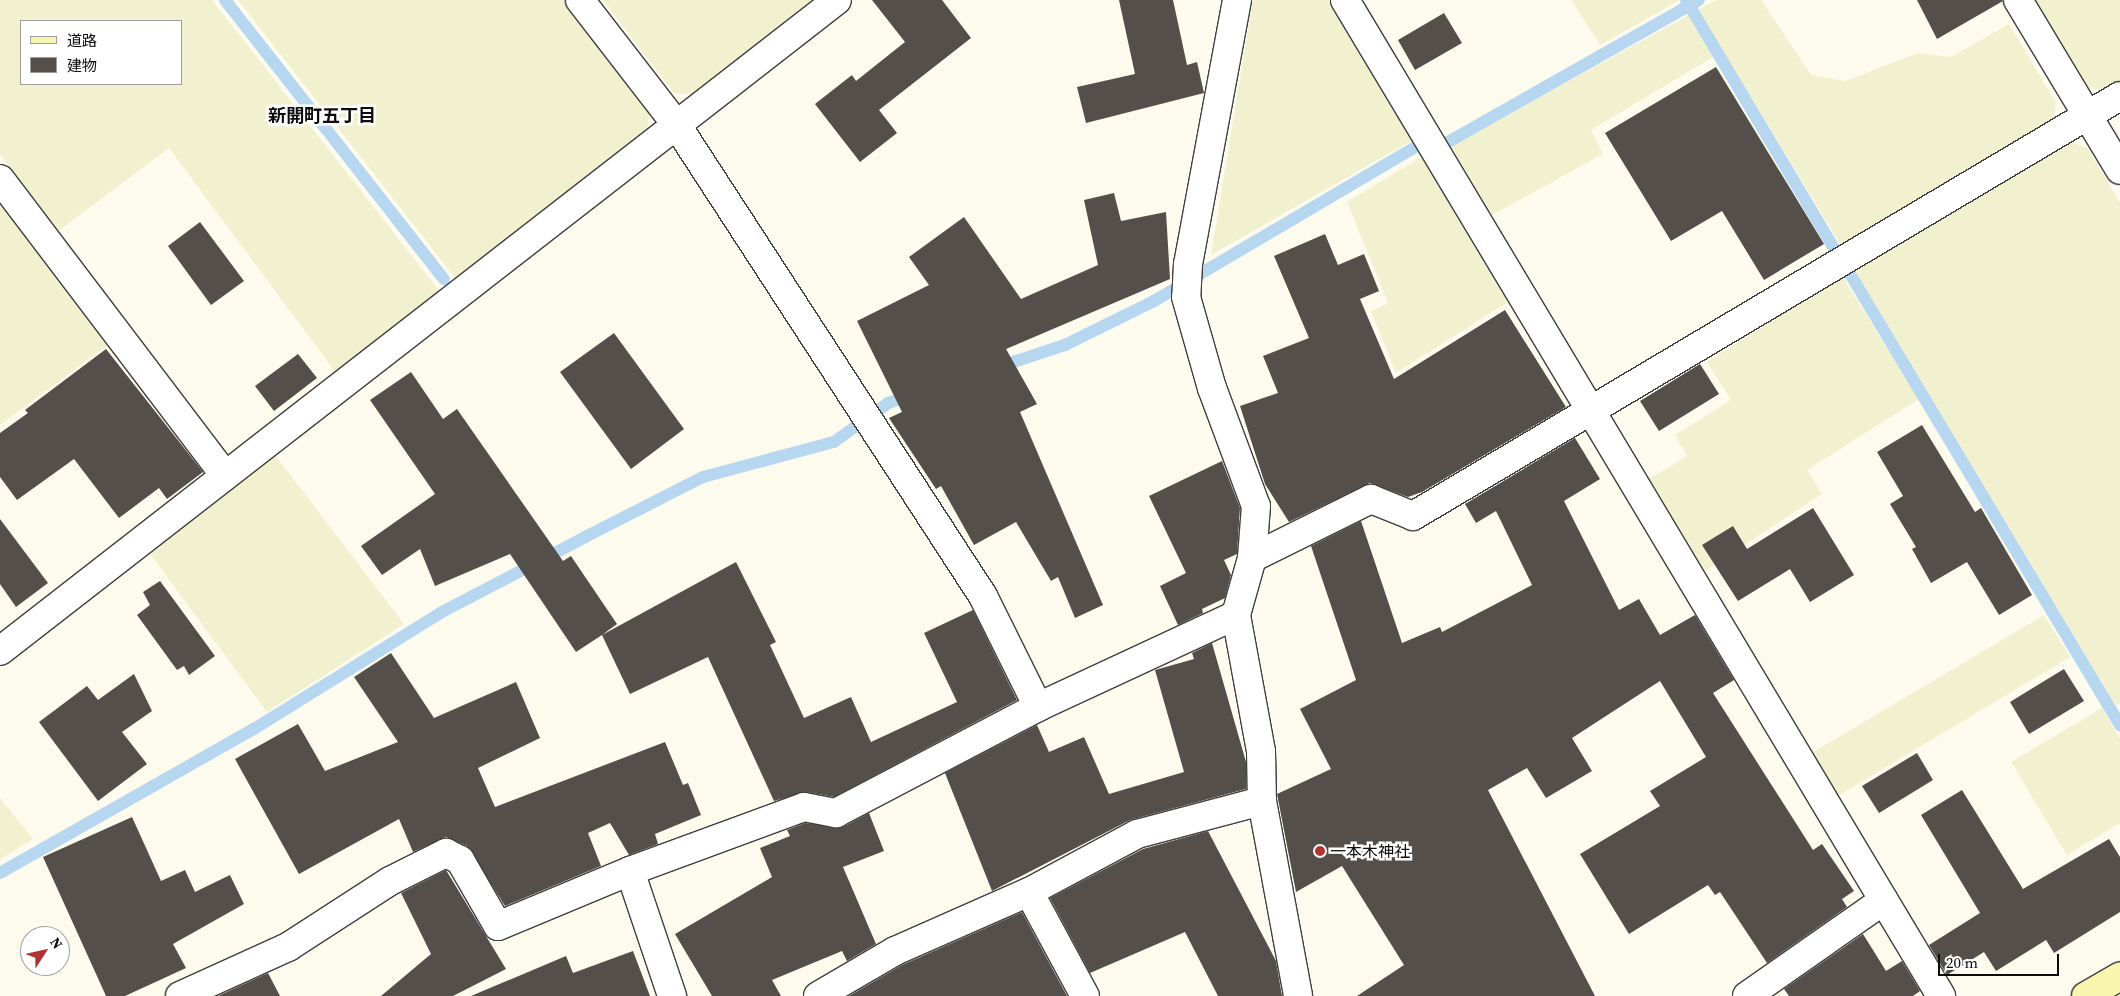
<!DOCTYPE html>
<meta charset="utf-8">
<style>
body{margin:0}
#map{position:relative;width:2120px;height:996px;overflow:hidden;background:#fdfbee;font-family:"Source Serif 4","Noto Sans JP",serif}
div>[style]{position:absolute}
.farmland>*{inset:0;background:#f1f1d0}
.stream>*{height:12px;margin:-6px;padding:0 6px;transform-origin:6px;border-radius:6px;background:#b7d7f0}
.building>*{inset:0;background:#544f4a}
.roads{filter:drop-shadow(1px 0 #3f3f3f) drop-shadow(-1px 0 #3f3f3f) drop-shadow(0 1px #3f3f3f) drop-shadow(0 -1px #3f3f3f)}
.street>*{height:28px;margin:-14px;padding:0 14px;transform-origin:14px;border-radius:14px;background:#fff}
.secondary>*{height:28px;margin:-14px;padding:0 14px;transform-origin:14px;border-radius:14px;background:#f8f5ae}
.dots>*{width:14px;height:14px;translate:-50% -50%;box-sizing:border-box;border:2px solid #fff;border-radius:50%}
span{translate:-50% -50%;white-space:nowrap;text-align:center;line-height:1.15;-webkit-text-stroke:5px #fff;paint-order:stroke}
.poi-label{font-size:16px;color:#0c0c0c}
.left{translate:0 -50%;text-align:left}
.neighbourhood-label{font-size:18px;color:#0c0c0c;font-weight:700}
.legend{position:absolute;left:20px;top:20px;width:162px;height:65px;box-sizing:border-box;background:#fff;border:1px solid #9e9e9e;margin:0;padding:6px 9px;list-style:none;font-size:15px;color:#0c0c0c}
.legend li{display:flex;align-items:center;gap:10px;height:25px}
.legend b{width:25px;border:1px solid #9e9e9e}
.north{position:absolute;left:20px;top:926px;width:50px;height:50px;box-sizing:border-box;background:#fff;border:1px solid #9e9e9e;border-radius:50%;rotate:55deg;font-size:14px;font-weight:700;line-height:20px;text-align:center;color:#0c0c0c}
.north::after{content:'';display:block;margin:auto;width:18px;height:22px;background:#b03431;clip-path:polygon(50% 0,100% 100%,50% 72%,0 100%)}
.scale{position:absolute;left:1938px;top:954px;width:121px;height:22px;box-sizing:border-box;border:2px solid #0c0c0c;border-top:0;padding-left:6px;font-size:15px;line-height:18px;white-space:nowrap;color:#0c0c0c;-webkit-text-stroke:4px #fff;paint-order:stroke}
</style>
<div id="map">
<div class="farmland">
<i style="clip-path:polygon(evenodd,0 0,212px 0,440px 292px,336px 373px,169px 148px,58px 231px,0 154px,0 0,21px 21px,181px 21px,181px 84px,21px 84px,21px 21px)"></i>
<i style="clip-path:polygon(238px 0,563px 0,650px 112px,647px 130px,456px 279px)"></i>
<i style="clip-path:polygon(603px 0,815px 0,695px 95px,674px 93px)"></i>
<i style="clip-path:polygon(1253px 0,1334px 0,1416px 138px,1211px 255px)"></i>
<i style="clip-path:polygon(1571px 0,1680px 0,1600px 45px)"></i>
<i style="clip-path:polygon(1716px 0,1761px 0,1811px 75px,1845px 81px,1918px 53px,1951px 57px,2009px 24px,2056px 103px,2053px 121px,1842px 247px,1698px 10px)"></i>
<i style="clip-path:polygon(2033px 0,2120px 0,2120px 86px,2111px 91px,2083px 87px)"></i>
<i style="clip-path:polygon(1689px 15px,1715px 56px,1591px 130px,1603px 154px,1492px 215px,1451px 146px)"></i>
<i style="clip-path:polygon(2066px 141px,2088px 148px,2120px 203px,2120px 703px,2116px 706px,1854px 270px)"></i>
<i style="clip-path:polygon(1425px 155px,1508px 302px,1396px 373px,1371px 311px,1388px 303px,1347px 202px)"></i>
<i style="clip-path:polygon(0 198px,113px 341px,0 425px)"></i>
<i style="clip-path:polygon(1842px 276px,1919px 399px,1807px 470px,1822px 494px,1705px 571px,1649px 479px,1687px 456px,1675px 435px,1731px 400px,1707px 362px)"></i>
<i style="clip-path:polygon(276px 456px,404px 624px,267px 712px,150px 554px)"></i>
<i style="clip-path:polygon(2044px 615px,2070px 657px,1836px 797px,1810px 754px)"></i>
<i style="clip-path:polygon(2102px 708px,2120px 739px,2120px 823px,2067px 855px,2011px 762px)"></i>
<i style="clip-path:polygon(0 798px,33px 839px,0 859px)"></i>
</div>
<div class="stream">
<i style="left:225px;top:0;width:355px;rotate:51.9deg"></i>
<i style="left:1686px;top:0;width:293px;rotate:59.2deg"></i>
<i style="left:1850px;top:274px;width:526px;rotate:59.09deg"></i>
<i style="left:998px;top:367px;width:71px;rotate:-18.2deg"></i>
<i style="left:1065px;top:345px;width:99px;rotate:-26.3deg"></i>
<i style="left:1154px;top:301px;width:308px;rotate:-30.5deg"></i>
<i style="left:1419px;top:145px;width:29px;rotate:-6deg"></i>
<i style="left:1448px;top:142px;width:288px;rotate:-29.5deg"></i>
<i style="left:0;top:873px;width:292px;rotate:-29.6deg"></i>
<i style="left:254px;top:729px;width:219px;rotate:-31.9deg"></i>
<i style="left:440px;top:613px;width:166px;rotate:-27.6deg"></i>
<i style="left:587px;top:536px;width:130px;rotate:-27deg"></i>
<i style="left:703px;top:477px;width:136px;rotate:-15deg"></i>
<i style="left:834px;top:442px;width:67px;rotate:-35.8deg"></i>
<i style="left:888px;top:403px;width:26px;rotate:-18deg"></i>
</div>
<div class="building">
<i style="clip-path:polygon(872px 0,942px 0,971px 38px,879px 110px,897px 133px,860px 162px,815px 104px,852px 75px,856px 81px,905px 42px)"></i>
<i style="clip-path:polygon(1119px 0,1173px 0,1187px 65px,1197px 62px,1204px 93px,1086px 123px,1077px 87px,1135px 74px)"></i>
<i style="clip-path:polygon(1917px 0,2002px 0,2003px 1px,1937px 39px)"></i>
<i style="clip-path:polygon(1444px 13px,1462px 43px,1415px 70px,1398px 40px)"></i>
<i style="clip-path:polygon(1716px 67px,1824px 244px,1764px 280px,1722px 211px,1671px 241px,1605px 133px)"></i>
<i style="clip-path:polygon(1114px 193px,1121px 221px,1166px 212px,1170px 279px,1006px 349px,1037px 404px,1020px 412px,1103px 605px,1075px 618px,1058px 577px,1051px 581px,1016px 522px,974px 545px,941px 486px,936px 489px,889px 418px,902px 412px,857px 321px,929px 285px,909px 257px,964px 217px,1021px 299px,1098px 265px,1084px 200px)"></i>
<i style="clip-path:polygon(200px 222px,244px 281px,211px 305px,168px 246px)"></i>
<i style="clip-path:polygon(1325px 234px,1338px 265px,1364px 254px,1379px 291px,1360px 299px,1394px 379px,1505px 310px,1566px 407px,1422px 492px,1408px 497px,1370px 483px,1289px 522px,1265px 484px,1240px 406px,1278px 393px,1263px 356px,1309px 338px,1274px 256px)"></i>
<i style="clip-path:polygon(614px 333px,684px 429px,631px 469px,560px 372px)"></i>
<i style="clip-path:polygon(106px 349px,203px 472px,167px 499px,159px 488px,119px 518px,74px 459px,17px 500px,0 477px,0 433px,28px 413px,25px 410px)"></i>
<i style="clip-path:polygon(298px 354px,317px 378px,274px 411px,255px 386px)"></i>
<i style="clip-path:polygon(1700px 364px,1719px 394px,1659px 431px,1640px 401px)"></i>
<i style="clip-path:polygon(411px 372px,443px 419px,457px 409px,563px 561px,571px 556px,617px 624px,602px 635px,736px 562px,776px 642px,770px 645px,804px 718px,851px 697px,871px 742px,957px 702px,924px 633px,973px 610px,1017px 700px,834px 797px,806px 792px,774px 801px,708px 657px,630px 694px,602px 635px,576px 652px,510px 554px,435px 586px,420px 549px,382px 575px,361px 546px,435px 494px,370px 400px)"></i>
<i style="clip-path:polygon(1922px 425px,1975px 512px,1981px 508px,2032px 595px,1999px 615px,1967px 562px,1931px 583px,1912px 549px,1916px 547px,1890px 504px,1903px 496px,1877px 452px)"></i>
<i style="clip-path:polygon(1575px 438px,1600px 479px,1564px 501px,1619px 610px,1639px 599px,1660px 635px,1695px 615px,1734px 680px,1713px 693px,1813px 850px,1822px 844px,1854px 891px,1842px 899px,1847px 907px,1767px 963px,1720px 892px,1715px 895px,1708px 885px,1629px 934px,1580px 854px,1660px 806px,1650px 791px,1706px 757px,1660px 681px,1572px 738px,1592px 771px,1546px 798px,1527px 768px,1488px 790px,1595px 996px,1357px 996px,1404px 965px,1342px 866px,1296px 892px,1278px 799px,1277px 794px,1331px 769px,1300px 709px,1356px 680px,1311px 546px,1361px 521px,1402px 643px,1440px 627px,1442px 632px,1532px 585px,1496px 511px,1476px 523px,1465px 504px)"></i>
<i style="clip-path:polygon(1222px 461px,1240px 508px,1237px 554px,1224px 560px,1231px 575px,1225px 598px,1202px 609px,1203px 613px,1178px 625px,1160px 586px,1186px 573px,1149px 496px)"></i>
<i style="clip-path:polygon(1813px 508px,1854px 575px,1810px 602px,1790px 569px,1738px 601px,1702px 545px,1733px 526px,1747px 549px)"></i>
<i style="clip-path:polygon(0 519px,48px 583px,16px 607px,0 584px)"></i>
<i style="clip-path:polygon(160px 581px,215px 656px,189px 675px,184px 666px,177px 670px,137px 615px,150px 605px,143px 592px)"></i>
<i style="clip-path:polygon(1212px 643px,1246px 762px,1246px 789px,1130px 820px,992px 891px,945px 773px,1037px 725px,1049px 752px,1084px 737px,1109px 794px,1184px 772px,1155px 670px,1194px 659px,1192px 653px)"></i>
<i style="clip-path:polygon(391px 653px,434px 718px,516px 682px,540px 738px,478px 768px,495px 807px,665px 742px,683px 785px,688px 783px,701px 815px,655px 834px,658px 844px,629px 855px,610px 823px,588px 833px,601px 866px,505px 906px,467px 846px,446px 837px,413px 852px,399px 819px,299px 874px,235px 759px,298px 724px,325px 771px,398px 742px,354px 677px)"></i>
<i style="clip-path:polygon(2064px 669px,2084px 701px,2029px 734px,2010px 702px)"></i>
<i style="clip-path:polygon(134px 674px,152px 711px,122px 732px,147px 764px,98px 801px,39px 722px,87px 686px,98px 700px)"></i>
<i style="clip-path:polygon(1917px 753px,1933px 780px,1879px 813px,1862px 786px)"></i>
<i style="clip-path:polygon(1962px 790px,2023px 889px,2109px 839px,2120px 857px,2120px 912px,2054px 953px,2046px 940px,1996px 971px,1984px 952px,1947px 975px,1929px 945px,1980px 913px,1921px 815px)"></i>
<i style="clip-path:polygon(869px 813px,884px 851px,843px 867px,876px 944px,847px 961px,842px 951px,772px 980px,781px 996px,712px 996px,675px 934px,772px 877px,760px 848px,790px 836px,787px 830px,805px 823px,843px 827px)"></i>
<i style="clip-path:polygon(132px 817px,161px 881px,185px 870px,195px 892px,230px 875px,244px 904px,173px 944px,186px 968px,125px 996px,106px 996px,43px 857px)"></i>
<i style="clip-path:polygon(1208px 831px,1276px 961px,1282px 996px,1218px 996px,1185px 932px,1090px 973px,1050px 898px,1143px 849px)"></i>
<i style="clip-path:polygon(446px 870px,506px 969px,453px 996px,381px 996px,431px 954px,401px 893px)"></i>
<i style="clip-path:polygon(1022px 912px,1067px 996px,849px 996px,902px 965px)"></i>
<i style="clip-path:polygon(1863px 934px,1886px 971px,1902px 961px,1920px 991px,1913px 996px,1789px 996px,1784px 989px)"></i>
<i style="clip-path:polygon(633px 951px,650px 996px,471px 996px,566px 956px,573px 973px)"></i>
<i style="clip-path:polygon(268px 973px,280px 996px,218px 996px)"></i>
</div>
<div class="roads">
<div class="street">
<i style="left:580px;top:0;width:157px;rotate:52.3deg"></i>
<i style="left:676px;top:124px;width:563px;rotate:56.96deg"></i>
<i style="left:983px;top:596px;width:124px;rotate:63.6deg"></i>
<i style="left:1237px;top:0;width:269px;rotate:100.5deg"></i>
<i style="left:1188px;top:264px;width:33px;rotate:93deg"></i>
<i style="left:1186px;top:297px;width:95px;rotate:74.1deg"></i>
<i style="left:1212px;top:388px;width:126px;rotate:69.6deg"></i>
<i style="left:1256px;top:506px;width:52px;rotate:94.4deg"></i>
<i style="left:1252px;top:558px;width:59px;rotate:105.7deg"></i>
<i style="left:1236px;top:615px;width:138px;rotate:79.6deg"></i>
<i style="left:1261px;top:751px;width:50px;rotate:88.9deg"></i>
<i style="left:1262px;top:801px;width:198px;rotate:79.5deg"></i>
<i style="left:1345px;top:0;width:1161px;rotate:59.1deg"></i>
<i style="left:2018px;top:0;width:198px;rotate:59deg"></i>
<i style="left:0;top:179px;width:372px;rotate:52.8deg"></i>
<i style="left:1252px;top:558px;width:133px;rotate:-26.4deg"></i>
<i style="left:1371px;top:499px;width:45px;rotate:22deg"></i>
<i style="left:1413px;top:516px;width:822px;rotate:-30.71deg"></i>
<i style="left:0;top:651px;width:1060px;rotate:-37.87deg"></i>
<i style="left:630px;top:871px;width:132px;rotate:71.4deg"></i>
<i style="left:1029px;top:892px;width:123px;rotate:-28.2deg"></i>
<i style="left:1137px;top:834px;width:129px;rotate:-14.8deg"></i>
<i style="left:180px;top:996px;width:119px;rotate:-24.4deg"></i>
<i style="left:288px;top:947px;width:121px;rotate:-32.9deg"></i>
<i style="left:390px;top:881px;width:63px;rotate:-26.6deg"></i>
<i style="left:446px;top:853px;width:16px;rotate:27deg"></i>
<i style="left:460px;top:860px;width:76px;rotate:60.1deg"></i>
<i style="left:498px;top:926px;width:143px;rotate:-22.6deg"></i>
<i style="left:630px;top:871px;width:185px;rotate:-20.2deg"></i>
<i style="left:804px;top:807px;width:33px;rotate:11deg"></i>
<i style="left:836px;top:813px;width:228px;rotate:-27.7deg"></i>
<i style="left:1038px;top:707px;width:218px;rotate:-24.9deg"></i>
<i style="left:818px;top:996px;width:89px;rotate:-30.3deg"></i>
<i style="left:895px;top:951px;width:146px;rotate:-23.8deg"></i>
<i style="left:1029px;top:892px;width:118px;rotate:61.7deg"></i>
<i style="left:1747px;top:996px;width:167px;rotate:-35deg"></i>
</div>
<div class="secondary">
<i style="left:2086px;top:996px;width:39px;rotate:-30deg"></i>
</div>
</div>
<div class="dots">
<i style="left:1320px;top:851px;background:#b03431"></i>
</div>
<div class="poi-label">
<span class="left" style="left:1330px;top:851px">一本木神社</span>
</div>
<div class="neighbourhood-label">
<span style="left:322px;top:116px">新開町五丁目</span>
</div>
<ul class="legend">
<li><b style="height:6px;background:#f8f5ae"></b>道路</li>
<li><b style="height:14px;background:#544f4a"></b>建物</li>
</ul>
<div class="north">N</div>
<div class="scale">20 m</div>
</div>
